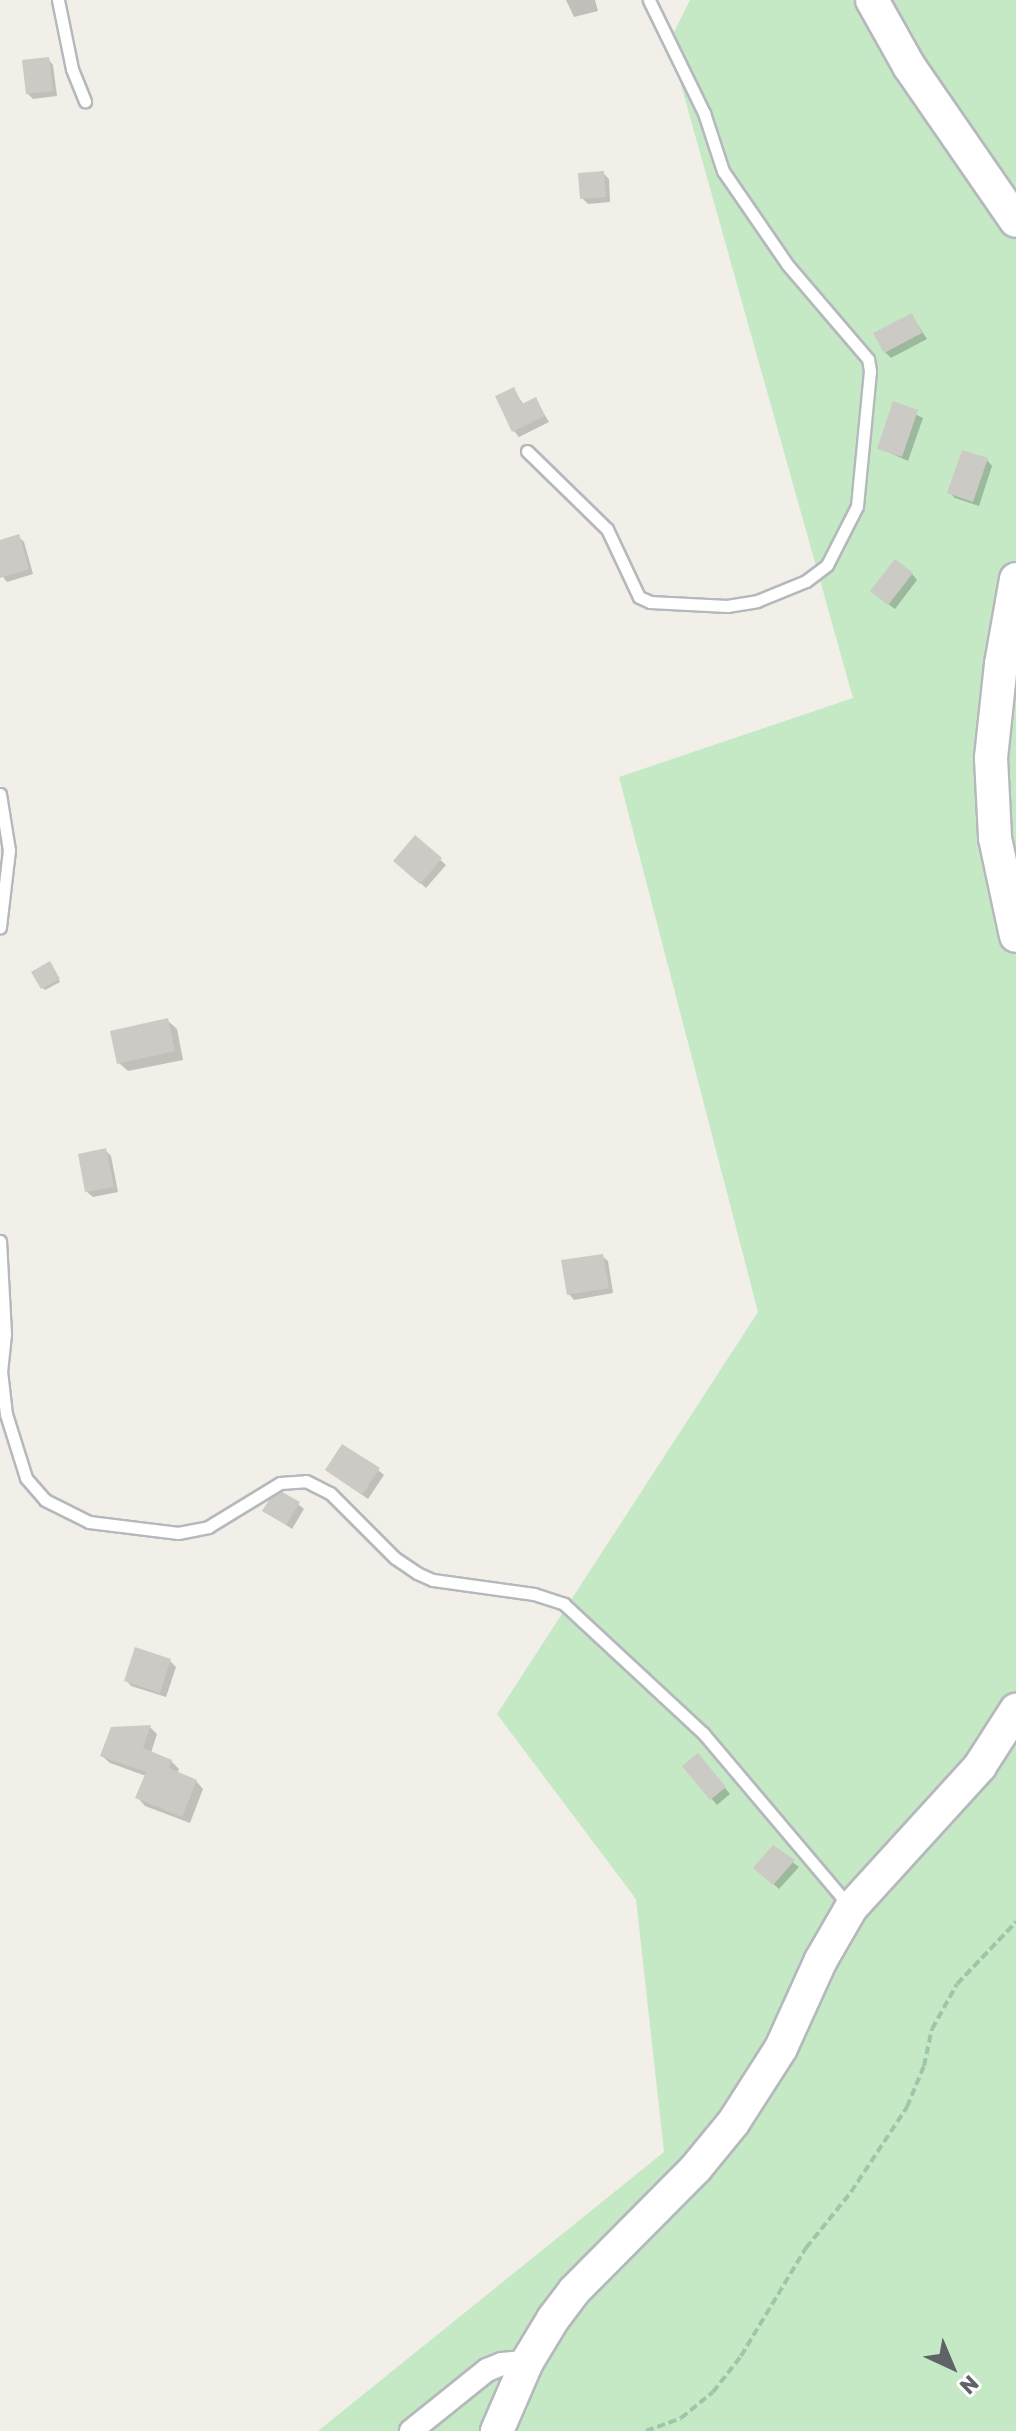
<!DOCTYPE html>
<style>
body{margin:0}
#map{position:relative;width:1016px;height:2431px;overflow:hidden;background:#f1efe8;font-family:Rubik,sans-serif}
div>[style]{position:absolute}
.green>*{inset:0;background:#c5e8c5}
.shadow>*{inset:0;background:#0003}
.building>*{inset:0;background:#cccac5}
.path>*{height:4px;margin-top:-2px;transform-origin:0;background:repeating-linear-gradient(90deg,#9cc7a9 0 8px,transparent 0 12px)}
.roads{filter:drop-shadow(2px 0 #b5b8bc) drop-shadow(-2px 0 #b5b8bc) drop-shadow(0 2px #b5b8bc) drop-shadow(0 -2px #b5b8bc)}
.lane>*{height:11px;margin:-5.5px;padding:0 5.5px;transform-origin:5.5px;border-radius:5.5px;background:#fff}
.street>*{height:22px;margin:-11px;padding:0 11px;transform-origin:11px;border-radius:11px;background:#fff}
.secondary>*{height:32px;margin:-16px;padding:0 16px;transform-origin:16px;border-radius:16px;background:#fff}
span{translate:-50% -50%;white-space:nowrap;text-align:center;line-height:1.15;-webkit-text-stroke:6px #fff;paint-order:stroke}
.north{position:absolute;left:912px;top:2327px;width:80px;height:80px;-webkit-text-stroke:6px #fff;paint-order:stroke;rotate:136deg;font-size:22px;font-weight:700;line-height:32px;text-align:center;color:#5f6368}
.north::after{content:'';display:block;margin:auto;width:28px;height:36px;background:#5f6368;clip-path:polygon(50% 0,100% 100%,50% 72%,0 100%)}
</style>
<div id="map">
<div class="green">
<i style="clip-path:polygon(690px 0,1016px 0,1016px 2431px,318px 2431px,664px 2152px,636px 1899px,497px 1714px,758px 1312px,619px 777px,853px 698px,669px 42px)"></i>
</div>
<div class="shadow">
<i style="clip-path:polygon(566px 0,595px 0,598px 11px,574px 17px)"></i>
<i style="clip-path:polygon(48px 59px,53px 65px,57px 96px,33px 99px,27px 93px)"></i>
<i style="clip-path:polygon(603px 173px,609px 179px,610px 202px,588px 204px,582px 198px)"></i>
<i style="clip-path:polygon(912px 316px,927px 339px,891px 358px,885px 352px)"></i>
<i style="clip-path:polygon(513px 389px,524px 405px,535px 399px,549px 422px,519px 437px,514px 431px)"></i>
<i style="clip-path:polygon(894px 404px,923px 418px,908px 461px,879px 448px)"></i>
<i style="clip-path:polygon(987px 460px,992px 466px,979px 506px,955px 498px,949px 492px)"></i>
<i style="clip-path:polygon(18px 536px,24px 542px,33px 574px,7px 582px,0 573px,0 542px)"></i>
<i style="clip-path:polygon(912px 574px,917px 580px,895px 609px,878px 597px)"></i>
<i style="clip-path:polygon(415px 838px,446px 865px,426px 888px,401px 866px)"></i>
<i style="clip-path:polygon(52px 966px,60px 982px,45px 990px,43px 988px)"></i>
<i style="clip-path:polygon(168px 1021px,177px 1029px,183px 1060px,128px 1071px,119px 1063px)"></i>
<i style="clip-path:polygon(106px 1151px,111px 1156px,118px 1192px,93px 1197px,87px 1192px)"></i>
<i style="clip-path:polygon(602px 1256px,608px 1261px,613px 1293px,574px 1300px,569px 1294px)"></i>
<i style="clip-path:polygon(327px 1470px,378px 1470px,384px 1475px,368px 1499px)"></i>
<i style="clip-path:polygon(298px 1504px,304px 1509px,292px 1529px,265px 1511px)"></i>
<i style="clip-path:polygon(136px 1650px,170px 1661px,176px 1667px,166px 1697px,131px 1686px,126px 1680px)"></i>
<i style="clip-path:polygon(150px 1727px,157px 1734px,151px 1753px,171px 1761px,179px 1769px,177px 1774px,196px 1781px,203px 1789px,190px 1823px,145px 1806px,138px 1798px,146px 1776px,110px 1763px,102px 1756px)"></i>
<i style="clip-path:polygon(703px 1761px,730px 1794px,717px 1805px,685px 1767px)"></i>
<i style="clip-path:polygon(773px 1848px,799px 1867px,779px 1889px,756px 1868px)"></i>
</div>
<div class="building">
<i style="clip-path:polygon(49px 57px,53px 91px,26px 94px,22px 60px)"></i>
<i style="clip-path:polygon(604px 171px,606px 197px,580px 199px,578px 173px)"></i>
<i style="clip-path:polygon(912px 313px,922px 333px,884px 353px,873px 333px)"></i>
<i style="clip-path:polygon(514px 387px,522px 404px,536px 397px,545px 416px,512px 432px,495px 396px)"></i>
<i style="clip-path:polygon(893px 401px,918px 410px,902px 457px,877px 449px)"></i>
<i style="clip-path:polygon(962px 450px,988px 458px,973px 502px,947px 493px)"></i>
<i style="clip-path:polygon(19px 534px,29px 569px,0 578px,0 540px)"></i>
<i style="clip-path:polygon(895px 559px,913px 573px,888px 605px,870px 591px)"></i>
<i style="clip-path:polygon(415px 835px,442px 858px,420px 884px,393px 861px)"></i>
<i style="clip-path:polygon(50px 961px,60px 979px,41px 989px,31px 972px)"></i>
<i style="clip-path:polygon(168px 1018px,175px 1051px,117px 1064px,110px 1031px)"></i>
<i style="clip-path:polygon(106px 1148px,114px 1187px,85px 1192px,78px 1154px)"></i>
<i style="clip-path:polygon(603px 1254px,609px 1288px,567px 1295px,561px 1260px)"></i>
<i style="clip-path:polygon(342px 1444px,380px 1468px,362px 1495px,325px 1470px)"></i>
<i style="clip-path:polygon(282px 1492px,300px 1502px,286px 1525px,262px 1511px,269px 1500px)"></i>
<i style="clip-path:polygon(135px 1647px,171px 1659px,160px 1693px,124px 1681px)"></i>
<i style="clip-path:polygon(151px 1725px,143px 1748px,172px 1760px,169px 1768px,197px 1780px,182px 1817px,135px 1798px,146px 1772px,100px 1756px,111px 1727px)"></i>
<i style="clip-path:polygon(698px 1753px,726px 1787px,710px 1800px,682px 1766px)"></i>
<i style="clip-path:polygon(773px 1845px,795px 1860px,773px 1885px,753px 1868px)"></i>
</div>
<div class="path">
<i style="left:646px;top:2431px;width:37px;rotate:-20deg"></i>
<i style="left:681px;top:2418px;width:41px;rotate:-39.1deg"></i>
<i style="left:713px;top:2392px;width:46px;rotate:-52.1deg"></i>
<i style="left:741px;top:2356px;width:126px;rotate:-59deg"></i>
<i style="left:806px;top:2248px;width:72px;rotate:-51.2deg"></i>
<i style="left:851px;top:2192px;width:102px;rotate:-56.6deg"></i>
<i style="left:907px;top:2107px;width:44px;rotate:-67.5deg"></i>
<i style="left:924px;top:2066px;width:38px;rotate:-78deg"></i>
<i style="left:932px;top:2029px;width:51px;rotate:-60.9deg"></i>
<i style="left:957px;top:1984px;width:86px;rotate:-46.4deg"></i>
</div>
<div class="roads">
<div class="lane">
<i style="left:58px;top:0;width:70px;rotate:78.5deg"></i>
<i style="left:72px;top:69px;width:35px;rotate:68deg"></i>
<i style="left:527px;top:451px;width:112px;rotate:44.3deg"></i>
<i style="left:607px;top:529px;width:75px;rotate:64.8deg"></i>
<i style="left:639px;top:597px;width:12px;rotate:24deg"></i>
<i style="left:650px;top:602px;width:77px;rotate:3deg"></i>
<i style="left:727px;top:606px;width:30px;rotate:-9deg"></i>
<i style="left:757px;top:601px;width:53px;rotate:-22.2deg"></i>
<i style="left:806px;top:581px;width:26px;rotate:-37deg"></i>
<i style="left:827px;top:565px;width:66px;rotate:-63deg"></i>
<i style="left:857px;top:506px;width:136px;rotate:-84.5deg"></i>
<i style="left:870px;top:371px;width:12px;rotate:-99deg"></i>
<i style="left:868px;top:359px;width:125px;rotate:-130.5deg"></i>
<i style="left:787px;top:264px;width:113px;rotate:-124.5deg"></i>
<i style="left:723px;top:171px;width:61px;rotate:-108.1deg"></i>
<i style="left:704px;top:113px;width:126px;rotate:-116deg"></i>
<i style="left:0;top:794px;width:57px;rotate:80.9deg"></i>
<i style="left:9px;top:850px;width:78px;rotate:96.7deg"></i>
<i style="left:0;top:1241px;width:93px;rotate:86.9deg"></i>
<i style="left:5px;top:1334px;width:37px;rotate:96deg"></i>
<i style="left:1px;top:1371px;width:43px;rotate:83.4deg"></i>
<i style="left:6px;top:1414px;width:67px;rotate:72.6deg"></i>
<i style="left:26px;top:1478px;width:29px;rotate:49deg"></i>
<i style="left:45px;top:1500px;width:49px;rotate:26.6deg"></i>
<i style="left:89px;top:1522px;width:90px;rotate:7deg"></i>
<i style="left:178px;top:1533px;width:31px;rotate:-11deg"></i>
<i style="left:208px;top:1527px;width:84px;rotate:-31.4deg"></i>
<i style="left:280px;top:1483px;width:26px;rotate:-4deg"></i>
<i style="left:306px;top:1481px;width:27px;rotate:27deg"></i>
<i style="left:330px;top:1493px;width:92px;rotate:45deg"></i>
<i style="left:395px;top:1558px;width:27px;rotate:34deg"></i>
<i style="left:417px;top:1573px;width:17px;rotate:24deg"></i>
<i style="left:433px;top:1580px;width:102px;rotate:7.9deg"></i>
<i style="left:534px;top:1594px;width:32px;rotate:18deg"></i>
<i style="left:564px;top:1604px;width:190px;rotate:42.9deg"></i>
<i style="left:703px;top:1733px;width:226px;rotate:49.8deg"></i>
</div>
<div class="street">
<i style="left:411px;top:2431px;width:97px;rotate:-38.8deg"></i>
<i style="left:487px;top:2370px;width:16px;rotate:-22deg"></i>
<i style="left:502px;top:2364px;width:25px;rotate:-5deg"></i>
</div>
<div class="secondary">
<i style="left:872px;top:0;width:76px;rotate:60.7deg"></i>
<i style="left:909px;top:66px;width:188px;rotate:55.4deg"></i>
<i style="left:1016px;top:579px;width:86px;rotate:100deg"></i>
<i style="left:1001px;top:664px;width:95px;rotate:96.1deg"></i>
<i style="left:991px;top:758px;width:80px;rotate:87.1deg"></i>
<i style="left:995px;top:838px;width:100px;rotate:77.9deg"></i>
<i style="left:497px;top:2431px;width:75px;rotate:-66.5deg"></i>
<i style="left:527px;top:2362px;width:50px;rotate:-58.8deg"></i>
<i style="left:553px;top:2319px;width:35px;rotate:-53deg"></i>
<i style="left:574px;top:2291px;width:173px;rotate:-45.2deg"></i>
<i style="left:696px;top:2168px;width:58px;rotate:-50.6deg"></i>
<i style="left:733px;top:2123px;width:89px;rotate:-57.4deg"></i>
<i style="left:781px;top:2048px;width:97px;rotate:-65.6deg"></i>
<i style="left:821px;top:1960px;width:60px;rotate:-60deg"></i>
<i style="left:851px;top:1908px;width:192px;rotate:-47.7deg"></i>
<i style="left:980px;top:1766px;width:67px;rotate:-57.3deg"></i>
</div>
</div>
<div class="north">N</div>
</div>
